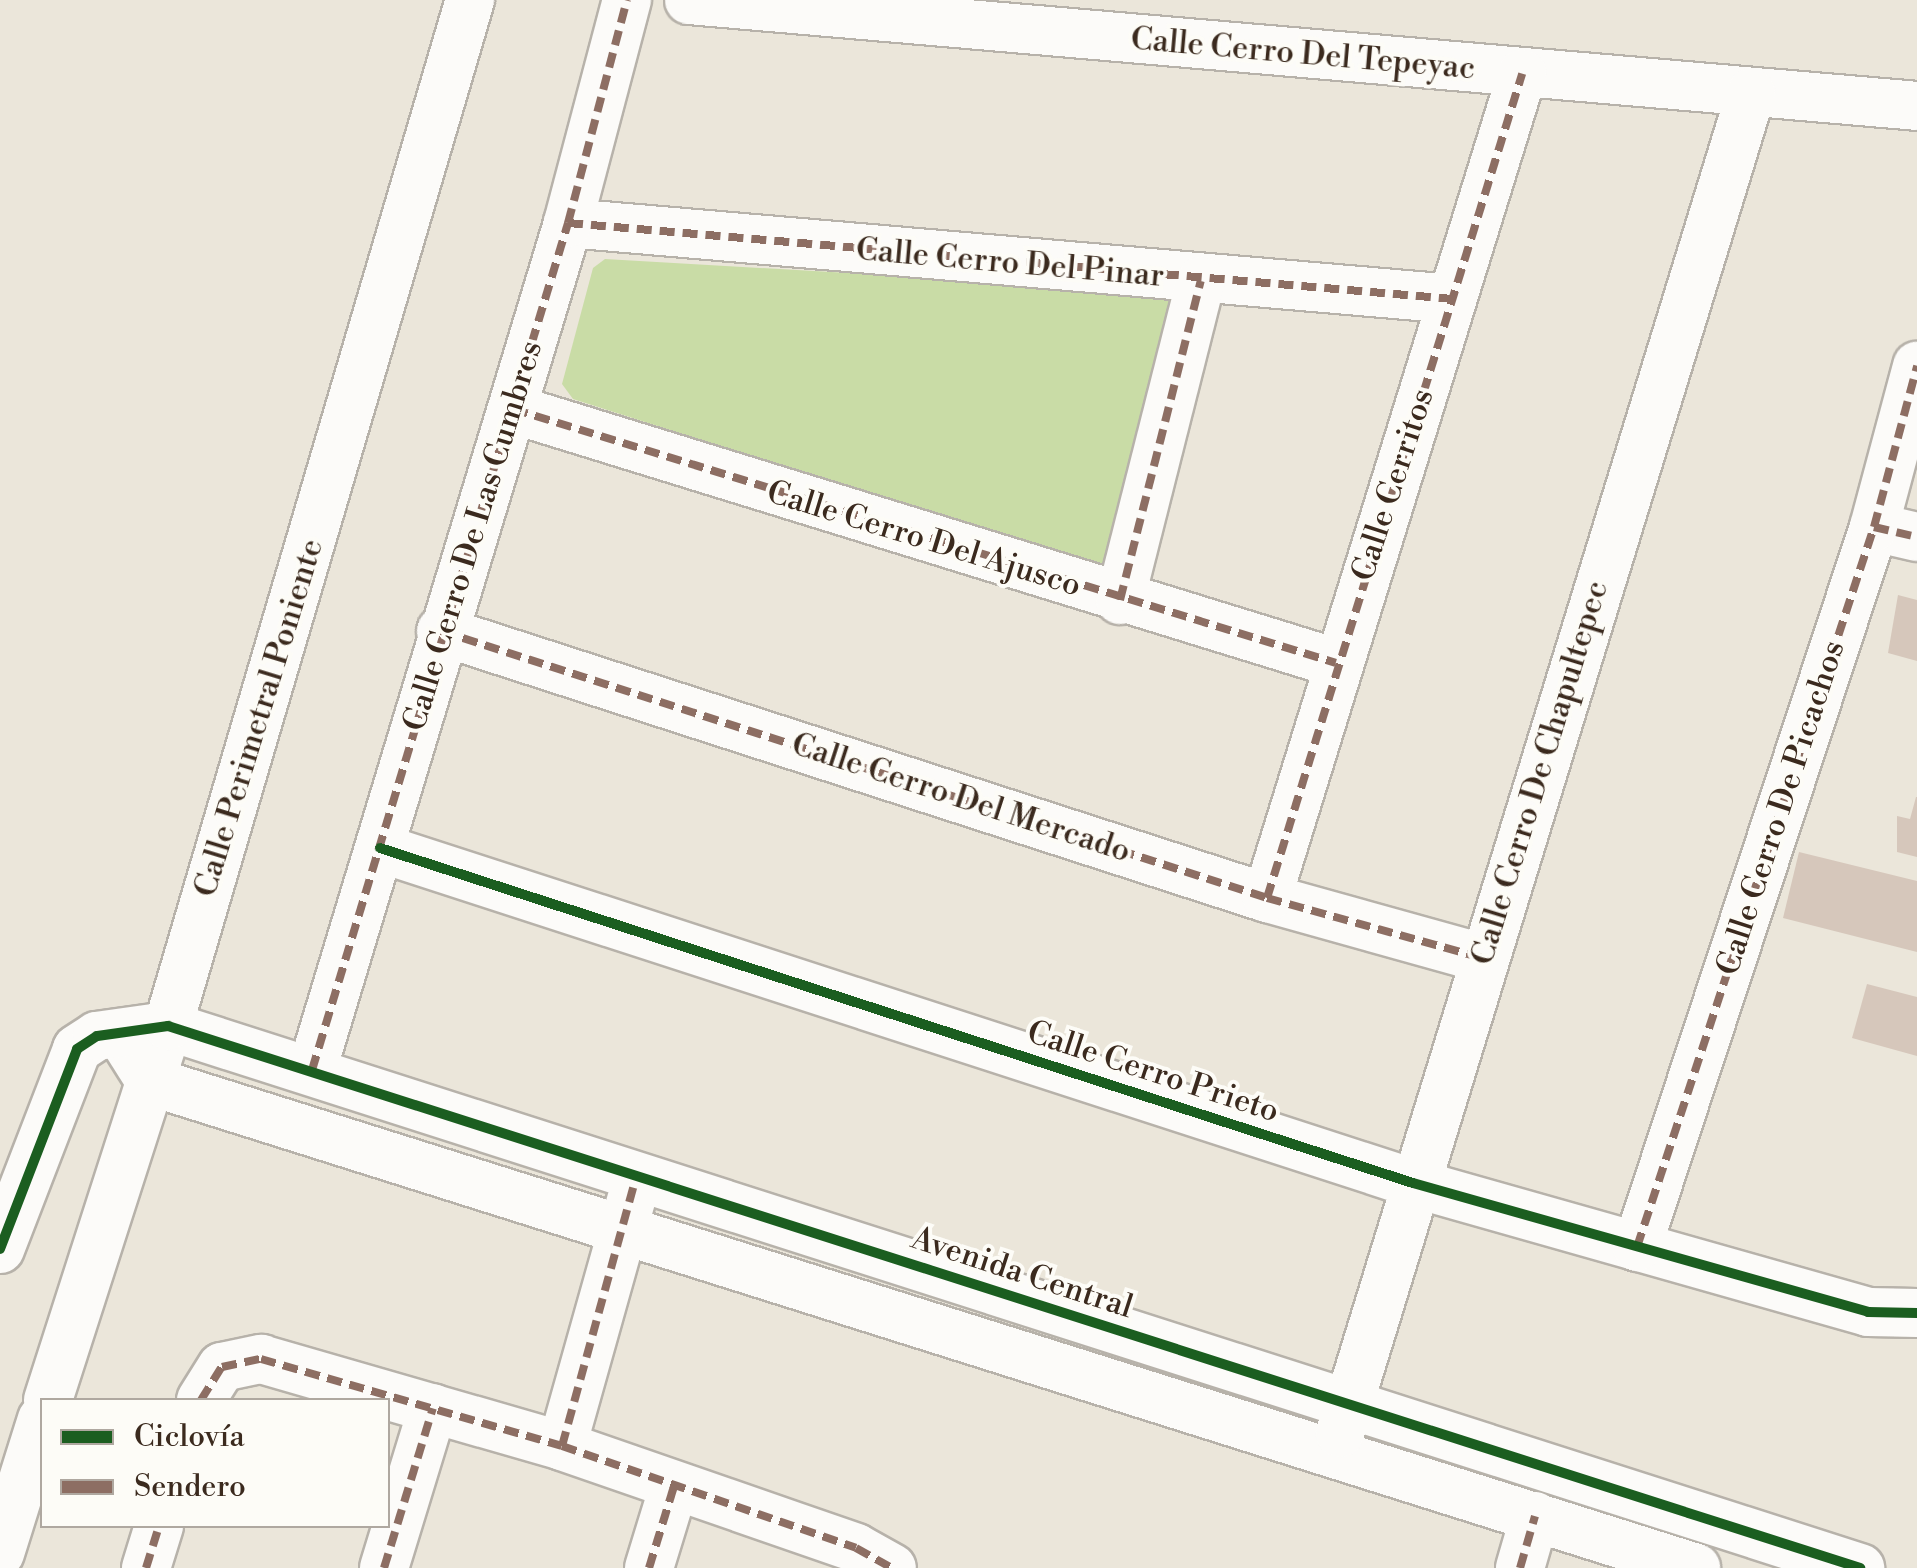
<!DOCTYPE html>
<meta charset="utf-8">
<style>
body{margin:0}
#map{position:relative;width:1917px;height:1568px;overflow:hidden;background:#ebe6da;font-family:"Libre Bodoni",serif}
div>[style]{position:absolute}
.green>*{inset:0;background:#c9dca6}
.building>*{inset:0;background:#d6c7bb}
.roads{filter:drop-shadow(2px 0 #b7b2aa) drop-shadow(-2px 0 #b7b2aa) drop-shadow(0 2px #b7b2aa) drop-shadow(0 -2px #b7b2aa)}
.minor>*{height:48px;margin:-24px;padding:0 24px;transform-origin:24px;border-radius:24px;background:#fcfbf9}
.quiet>*{height:8px;margin-top:-4px;transform-origin:0;background:repeating-linear-gradient(90deg,#8d6e63 0 15px,transparent 0 23px)}
.cycleway>*{height:10px;margin:-5px;padding:0 5px;transform-origin:5px;border-radius:5px;background:#1b5e20}
span{translate:-50% -50%;white-space:nowrap;text-align:center;line-height:1.15;-webkit-text-stroke:8px #fdfcf7;paint-order:stroke}
.street-label{font-size:32px;color:#3b2a1e}
.legend{position:absolute;left:40px;top:1398px;width:350px;height:130px;box-sizing:border-box;background:#fdfcf7;border:2px solid #afa8a0;margin:0;padding:12px 18px;list-style:none;font-size:30px;color:#3b2a1e}
.legend li{display:flex;align-items:center;gap:20px;height:50px}
.legend b{width:50px;border:2px solid #afa8a0}
</style>
<div id="map">
<div class="green">
<i style="clip-path:polygon(605px 259px,1161px 291px,1179px 303px,1112px 560px,1098px 567px,573px 399px,562px 384px,593px 268px)"></i>
</div>
<div class="building">
<i style="clip-path:polygon(1898px 595px,1917px 600px,1917px 661px,1888px 653px)"></i>
<i style="clip-path:polygon(1916px 797px,1917px 797px,1917px 857px,1897px 852px,1897px 816px,1910px 819px)"></i>
<i style="clip-path:polygon(1799px 852px,1917px 881px,1917px 952px,1783px 918px)"></i>
<i style="clip-path:polygon(1867px 984px,1917px 997px,1917px 1056px,1852px 1038px)"></i>
</div>
<div class="roads">
<div class="minor">
<i style="left:689px;top:0;width:1233px;rotate:4.93deg"></i>
<i style="left:568px;top:223px;width:887px;rotate:4.91deg"></i>
<i style="left:513px;top:409px;width:861px;rotate:17.15deg"></i>
<i style="left:1874px;top:527px;width:44px;rotate:13.1deg"></i>
<i style="left:1120px;top:600px;width:329px;rotate:-75.8deg"></i>
<i style="left:441px;top:631px;width:868px;rotate:17.91deg"></i>
<i style="left:1267px;top:898px;width:223px;rotate:15.6deg"></i>
<i style="left:380px;top:848px;width:1086px;rotate:17.97deg"></i>
<i style="left:1413px;top:1183px;width:473px;rotate:15.8deg"></i>
<i style="left:1868px;top:1312px;width:49px;rotate:1.2deg"></i>
<i style="left:1267px;top:898px;width:863px;rotate:-72.8deg"></i>
<i style="left:121px;top:1035px;width:54px;rotate:57.8deg"></i>
<i style="left:150px;top:1081px;width:1621px;rotate:17.48deg"></i>
<i style="left:312px;top:1070px;width:885px;rotate:-73.18deg"></i>
<i style="left:568px;top:223px;width:231px;rotate:-75.2deg"></i>
<i style="left:1637px;top:1247px;width:758px;rotate:-71.78deg"></i>
<i style="left:1874px;top:527px;width:167px;rotate:-75deg"></i>
<i style="left:0;top:1249px;width:214px;rotate:-68.9deg"></i>
<i style="left:77px;top:1049px;width:24px;rotate:-33deg"></i>
<i style="left:97px;top:1036px;width:72px;rotate:-8deg"></i>
<i style="left:168px;top:1026px;width:1777px;rotate:17.76deg"></i>
<i style="left:48px;top:1400px;width:393px;rotate:-72.2deg"></i>
<i style="left:168px;top:1026px;width:1070px;rotate:-73.6deg"></i>
<i style="left:201px;top:1400px;width:39px;rotate:-58deg"></i>
<i style="left:222px;top:1367px;width:40px;rotate:-12deg"></i>
<i style="left:261px;top:1359px;width:313px;rotate:16.1deg"></i>
<i style="left:562px;top:1446px;width:311px;rotate:19.1deg"></i>
<i style="left:856px;top:1548px;width:41px;rotate:29.1deg"></i>
<i style="left:1340px;top:1433px;width:1402px;rotate:-72.95deg"></i>
<i style="left:562px;top:1446px;width:255px;rotate:-74.3deg"></i>
<i style="left:0;top:1553px;width:140px;rotate:-72.6deg"></i>
<i style="left:146px;top:1568px;width:44px;rotate:-72.8deg"></i>
<i style="left:384px;top:1568px;width:167px;rotate:-73deg"></i>
<i style="left:649px;top:1568px;width:86px;rotate:-73deg"></i>
<i style="left:1520px;top:1568px;width:54px;rotate:-73.9deg"></i>
</div>
</div>
<div class="quiet">
<i style="left:568px;top:223px;width:887px;rotate:4.91deg"></i>
<i style="left:513px;top:409px;width:861px;rotate:17.15deg"></i>
<i style="left:1874px;top:527px;width:44px;rotate:13.1deg"></i>
<i style="left:1120px;top:600px;width:329px;rotate:-75.8deg"></i>
<i style="left:441px;top:631px;width:868px;rotate:17.91deg"></i>
<i style="left:1267px;top:898px;width:223px;rotate:15.6deg"></i>
<i style="left:1267px;top:898px;width:863px;rotate:-72.8deg"></i>
<i style="left:312px;top:1070px;width:885px;rotate:-73.18deg"></i>
<i style="left:568px;top:223px;width:231px;rotate:-75.2deg"></i>
<i style="left:1637px;top:1247px;width:758px;rotate:-71.78deg"></i>
<i style="left:1874px;top:527px;width:167px;rotate:-75deg"></i>
<i style="left:201px;top:1400px;width:39px;rotate:-58deg"></i>
<i style="left:222px;top:1367px;width:40px;rotate:-12deg"></i>
<i style="left:261px;top:1359px;width:313px;rotate:16.1deg"></i>
<i style="left:562px;top:1446px;width:311px;rotate:19.1deg"></i>
<i style="left:856px;top:1548px;width:41px;rotate:29.1deg"></i>
<i style="left:562px;top:1446px;width:278px;rotate:-74.6deg"></i>
<i style="left:146px;top:1568px;width:44px;rotate:-72.8deg"></i>
<i style="left:384px;top:1568px;width:167px;rotate:-73deg"></i>
<i style="left:649px;top:1568px;width:86px;rotate:-73deg"></i>
<i style="left:1520px;top:1568px;width:54px;rotate:-73.9deg"></i>
</div>
<div class="cycleway">
<i style="left:380px;top:848px;width:1086px;rotate:17.97deg"></i>
<i style="left:1413px;top:1183px;width:473px;rotate:15.8deg"></i>
<i style="left:1868px;top:1312px;width:49px;rotate:1.2deg"></i>
<i style="left:0;top:1249px;width:214px;rotate:-68.9deg"></i>
<i style="left:77px;top:1049px;width:24px;rotate:-33deg"></i>
<i style="left:97px;top:1036px;width:72px;rotate:-8deg"></i>
<i style="left:168px;top:1026px;width:1777px;rotate:17.76deg"></i>
</div>
<div class="street-label">
<span style="left:1303px;top:54px;rotate:5deg">Calle Cerro Del Tepeyac</span>
<span style="left:1010px;top:263px;rotate:5deg">Calle Cerro Del Pinar</span>
<span style="left:1393px;top:485px;rotate:-72deg">Calle Cerritos</span>
<span style="left:473px;top:536px;rotate:-73deg">Calle Cerro De Las Cumbres</span>
<span style="left:924px;top:539px;rotate:17deg">Calle Cerro Del Ajusco</span>
<span style="left:259px;top:718px;rotate:-73deg">Calle Perimetral Poniente</span>
<span style="left:1540px;top:773px;rotate:-73deg">Calle Cerro De Chapultepec</span>
<span style="left:961px;top:798px;rotate:18deg">Calle Cerro Del Mercado</span>
<span style="left:1781px;top:808px;rotate:-72deg">Calle Cerro De Picachos</span>
<span style="left:1153px;top:1072px;rotate:18deg">Calle Cerro Prieto</span>
<span style="left:1022px;top:1273px;rotate:18deg">Avenida Central</span>
</div>
<ul class="legend">
<li><b style="height:12px;background:#1b5e20"></b>Ciclovía</li>
<li><b style="height:12px;background:#8d6e63"></b>Sendero</li>
</ul>
</div>
